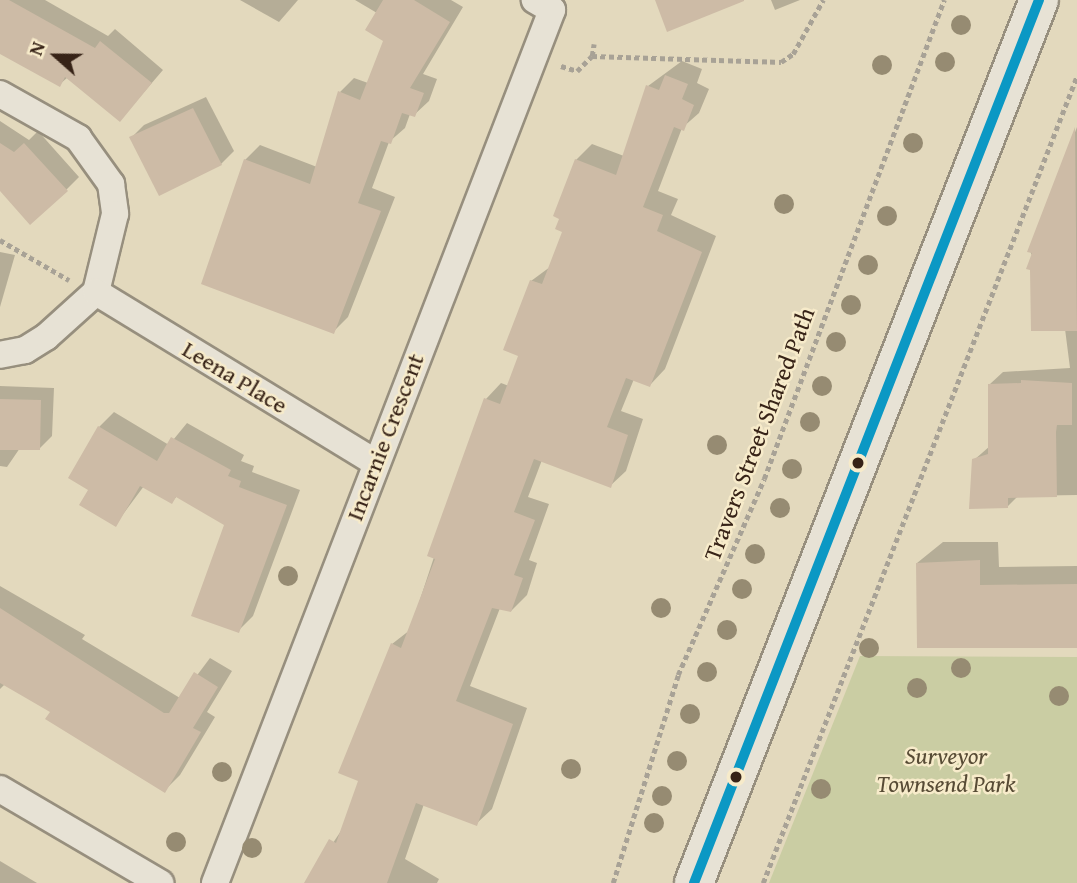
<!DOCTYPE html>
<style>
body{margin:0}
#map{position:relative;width:1077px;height:883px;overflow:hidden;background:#e3d9bd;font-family:"Gentium Book Plus",serif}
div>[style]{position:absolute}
.green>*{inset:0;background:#cacda3}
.shadow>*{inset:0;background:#0003}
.building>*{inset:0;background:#cdbba6}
.path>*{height:4.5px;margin-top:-2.25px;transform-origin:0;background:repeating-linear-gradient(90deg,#a8a296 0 5px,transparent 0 8.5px)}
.roads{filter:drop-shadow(2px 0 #978f7e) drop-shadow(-2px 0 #978f7e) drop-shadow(0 2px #978f7e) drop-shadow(0 -2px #978f7e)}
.minor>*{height:26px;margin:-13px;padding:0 13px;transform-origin:13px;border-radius:13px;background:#e7e2d5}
.secondary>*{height:38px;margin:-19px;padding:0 19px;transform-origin:19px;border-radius:19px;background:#e7e2d5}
.bus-1>*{height:10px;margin:-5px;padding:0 5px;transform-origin:5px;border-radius:5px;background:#0b98c4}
.trees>*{width:20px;height:20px;margin:-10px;border-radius:50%;background:#968b72}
.dots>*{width:19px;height:19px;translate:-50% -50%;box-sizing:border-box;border:4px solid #f7ebca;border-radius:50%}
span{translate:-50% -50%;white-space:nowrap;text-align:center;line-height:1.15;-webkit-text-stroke:5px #f7ebca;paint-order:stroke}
.street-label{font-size:24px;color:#372317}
.park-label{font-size:24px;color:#574b35;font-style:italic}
.north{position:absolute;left:21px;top:21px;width:70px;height:70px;-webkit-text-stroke:5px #f7ebca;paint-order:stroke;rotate:291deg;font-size:19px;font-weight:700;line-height:28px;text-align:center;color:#372317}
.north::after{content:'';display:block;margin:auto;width:24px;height:32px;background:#372317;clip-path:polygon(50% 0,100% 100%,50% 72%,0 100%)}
</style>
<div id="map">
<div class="green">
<i style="clip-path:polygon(860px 656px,1077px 657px,1077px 883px,769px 883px)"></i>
</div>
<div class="shadow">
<i style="clip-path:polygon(0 0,45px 0,108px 36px,115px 29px,163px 70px,120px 120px,68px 77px,59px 85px,0 47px)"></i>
<i style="clip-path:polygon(240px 0,298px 0,279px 22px)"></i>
<i style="clip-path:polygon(355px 0,451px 0,463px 7px,423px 74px,437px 79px,429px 101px,414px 115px,410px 114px,405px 128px,389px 142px,372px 188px,395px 197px,348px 317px,333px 332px,203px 283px,245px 160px,260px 145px,317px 167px,340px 92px,354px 78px,368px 83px,385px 40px,377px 13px)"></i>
<i style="clip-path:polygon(771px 0,800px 0,775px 10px)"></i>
<i style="clip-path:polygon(682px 61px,702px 69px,697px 83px,709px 89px,699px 113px,682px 128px,658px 191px,678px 199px,671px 215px,716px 236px,665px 369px,650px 385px,634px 379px,621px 411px,643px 419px,626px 471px,610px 486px,542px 460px,528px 497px,549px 504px,529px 560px,537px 563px,527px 595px,511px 611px,500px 608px,470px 686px,527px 708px,492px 809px,476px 824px,424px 804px,405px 859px,439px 879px,437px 883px,306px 883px,343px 828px,360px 780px,392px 644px,410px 630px,486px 399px,501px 383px,509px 386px,521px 355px,531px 281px,550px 267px,564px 231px,576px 160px,592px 144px,624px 156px,648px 86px)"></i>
<i style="clip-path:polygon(206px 97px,234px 151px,221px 164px,131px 138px,144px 125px)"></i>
<i style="clip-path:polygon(0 121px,29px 140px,38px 131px,79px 177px,66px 190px,0 189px)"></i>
<i style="clip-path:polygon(1077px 127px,1077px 495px,1018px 496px,1007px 507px,974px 460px,990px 446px,990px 384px,1003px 372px,1070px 368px,1065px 329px,1030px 251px)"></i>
<i style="clip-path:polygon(0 252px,15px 255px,0 307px)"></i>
<i style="clip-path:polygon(0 386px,54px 388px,52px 436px,39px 449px,20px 448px,7px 467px,0 466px)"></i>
<i style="clip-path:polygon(114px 412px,169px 445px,187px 423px,244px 455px,241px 461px,254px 466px,252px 472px,300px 490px,253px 616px,238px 631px,226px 524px,177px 496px,172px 502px,144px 486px,115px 525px,90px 489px,70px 477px,99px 427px)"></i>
<i style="clip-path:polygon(943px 542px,998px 542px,999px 567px,1077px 566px,1077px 646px,917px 563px)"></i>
<i style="clip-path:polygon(0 586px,85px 635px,82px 639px,180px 698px,210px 658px,232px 671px,207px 712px,215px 717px,180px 775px,165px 790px,52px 711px,5px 684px,0 689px)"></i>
<i style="clip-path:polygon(0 861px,37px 883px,0 883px)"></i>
</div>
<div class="building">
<i style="clip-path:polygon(0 0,9px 0,95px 48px,100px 41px,152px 83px,120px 122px,65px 77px,60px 87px,0 54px)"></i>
<i style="clip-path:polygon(383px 0,414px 0,450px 22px,410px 88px,424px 93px,415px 117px,402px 113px,391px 144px,381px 141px,358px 203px,381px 211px,334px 334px,201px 284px,244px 159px,310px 184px,338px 91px,360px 100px,383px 41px,365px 30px)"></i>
<i style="clip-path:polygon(655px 0,744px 0,744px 1px,667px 32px)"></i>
<i style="clip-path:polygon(665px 75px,688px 84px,682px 99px,694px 105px,684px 131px,674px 127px,643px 207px,663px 215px,657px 231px,702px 252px,650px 387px,626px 378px,607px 427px,628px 435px,611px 488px,534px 459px,514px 512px,535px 520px,514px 575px,523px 578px,511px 612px,492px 608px,456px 701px,513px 724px,477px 826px,416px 803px,387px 883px,304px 883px,329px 839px,336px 843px,358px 781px,338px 773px,391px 643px,401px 648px,435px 559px,427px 556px,484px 398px,500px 404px,518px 356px,503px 350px,530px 280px,542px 284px,562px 232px,555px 229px,559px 219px,553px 216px,575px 159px,616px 175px,646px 85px,659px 90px)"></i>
<i style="clip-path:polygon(193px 108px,222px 165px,159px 196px,129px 137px)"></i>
<i style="clip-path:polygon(1075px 127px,1077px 331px,1031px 331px,1030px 270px,1026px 269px,1032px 253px,1027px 252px)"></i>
<i style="clip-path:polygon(0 143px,14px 152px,24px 143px,68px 191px,30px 225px,0 191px)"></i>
<i style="clip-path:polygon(1021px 380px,1072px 383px,1072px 425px,1057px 425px,1056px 432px,1057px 497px,1008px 498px,1008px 508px,969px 509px,972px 459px,988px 454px,988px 384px,1021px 383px)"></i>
<i style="clip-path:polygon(0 399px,41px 400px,40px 450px,0 450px)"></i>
<i style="clip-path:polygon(98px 426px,157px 461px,171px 437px,231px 470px,228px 476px,241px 481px,239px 487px,287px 505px,239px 633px,191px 616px,224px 525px,176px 497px,172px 504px,140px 486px,116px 527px,79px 505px,88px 490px,68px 478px)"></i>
<i style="clip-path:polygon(980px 560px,980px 585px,1077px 584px,1077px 648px,917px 648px,916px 563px)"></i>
<i style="clip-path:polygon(0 608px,164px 713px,169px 713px,194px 672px,218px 687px,193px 728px,201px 732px,165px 793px,45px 719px,50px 712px,0 683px)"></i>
</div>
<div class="path">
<i style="left:592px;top:56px;width:12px;rotate:-81deg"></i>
<i style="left:561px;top:66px;width:17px;rotate:17deg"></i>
<i style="left:577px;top:71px;width:21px;rotate:-45deg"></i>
<i style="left:592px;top:56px;width:189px;rotate:1.8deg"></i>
<i style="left:781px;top:62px;width:14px;rotate:-34deg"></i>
<i style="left:793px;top:54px;width:62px;rotate:-60.9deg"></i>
<i style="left:0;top:240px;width:80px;rotate:30.1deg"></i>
<i style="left:613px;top:883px;width:218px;rotate:-72.6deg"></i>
<i style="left:678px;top:675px;width:214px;rotate:-66.3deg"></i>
<i style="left:764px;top:479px;width:512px;rotate:-69.4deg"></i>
<i style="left:763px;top:883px;width:866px;rotate:-68.74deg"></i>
</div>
<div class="roads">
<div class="minor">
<i style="left:0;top:94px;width:90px;rotate:29.4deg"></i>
<i style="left:78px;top:138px;width:57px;rotate:54.3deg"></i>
<i style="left:111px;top:184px;width:30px;rotate:82deg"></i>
<i style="left:115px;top:214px;width:80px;rotate:103.7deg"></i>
<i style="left:96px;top:292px;width:67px;rotate:138deg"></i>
<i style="left:46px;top:337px;width:25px;rotate:148deg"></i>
<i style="left:25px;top:350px;width:25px;rotate:169deg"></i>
<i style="left:96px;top:292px;width:326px;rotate:31.4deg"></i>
<i style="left:0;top:789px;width:186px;rotate:30.4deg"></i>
<i style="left:215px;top:883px;width:936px;rotate:-68.89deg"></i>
<i style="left:552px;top:10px;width:20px;rotate:-150deg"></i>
</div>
<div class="secondary">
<i style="left:694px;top:883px;width:948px;rotate:-68.66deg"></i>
</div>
</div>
<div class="bus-1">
<i style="left:694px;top:883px;width:948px;rotate:-68.66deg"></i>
</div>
<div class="trees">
<i style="left:961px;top:25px"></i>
<i style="left:945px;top:62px"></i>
<i style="left:882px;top:65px"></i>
<i style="left:913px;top:143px"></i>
<i style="left:784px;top:204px"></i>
<i style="left:887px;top:216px"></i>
<i style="left:868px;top:265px"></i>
<i style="left:851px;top:305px"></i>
<i style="left:836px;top:342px"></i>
<i style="left:822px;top:386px"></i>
<i style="left:810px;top:422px"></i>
<i style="left:717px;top:445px"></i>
<i style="left:792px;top:469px"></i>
<i style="left:780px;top:508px"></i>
<i style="left:755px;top:554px"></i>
<i style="left:288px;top:576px"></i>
<i style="left:742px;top:589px"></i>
<i style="left:661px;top:608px"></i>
<i style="left:727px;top:630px"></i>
<i style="left:869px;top:648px"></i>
<i style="left:961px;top:668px"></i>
<i style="left:707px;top:672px"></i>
<i style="left:917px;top:688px"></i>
<i style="left:1059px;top:696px"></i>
<i style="left:690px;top:714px"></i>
<i style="left:677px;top:761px"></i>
<i style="left:571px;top:769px"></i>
<i style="left:222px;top:772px"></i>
<i style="left:821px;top:789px"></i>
<i style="left:662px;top:796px"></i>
<i style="left:654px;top:823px"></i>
<i style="left:176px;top:842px"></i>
<i style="left:252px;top:848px"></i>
</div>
<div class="dots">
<i style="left:858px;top:463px;background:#372317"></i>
<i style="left:736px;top:777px;background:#372317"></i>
</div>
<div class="street-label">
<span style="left:235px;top:377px;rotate:31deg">Leena Place</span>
<span style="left:759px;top:434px;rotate:-69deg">Travers Street Shared Path</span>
<span style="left:385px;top:437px;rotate:-69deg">Incarnie Crescent</span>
</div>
<div class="park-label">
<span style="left:946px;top:770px">Surveyor<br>Townsend Park</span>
</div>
<div class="north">N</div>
</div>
